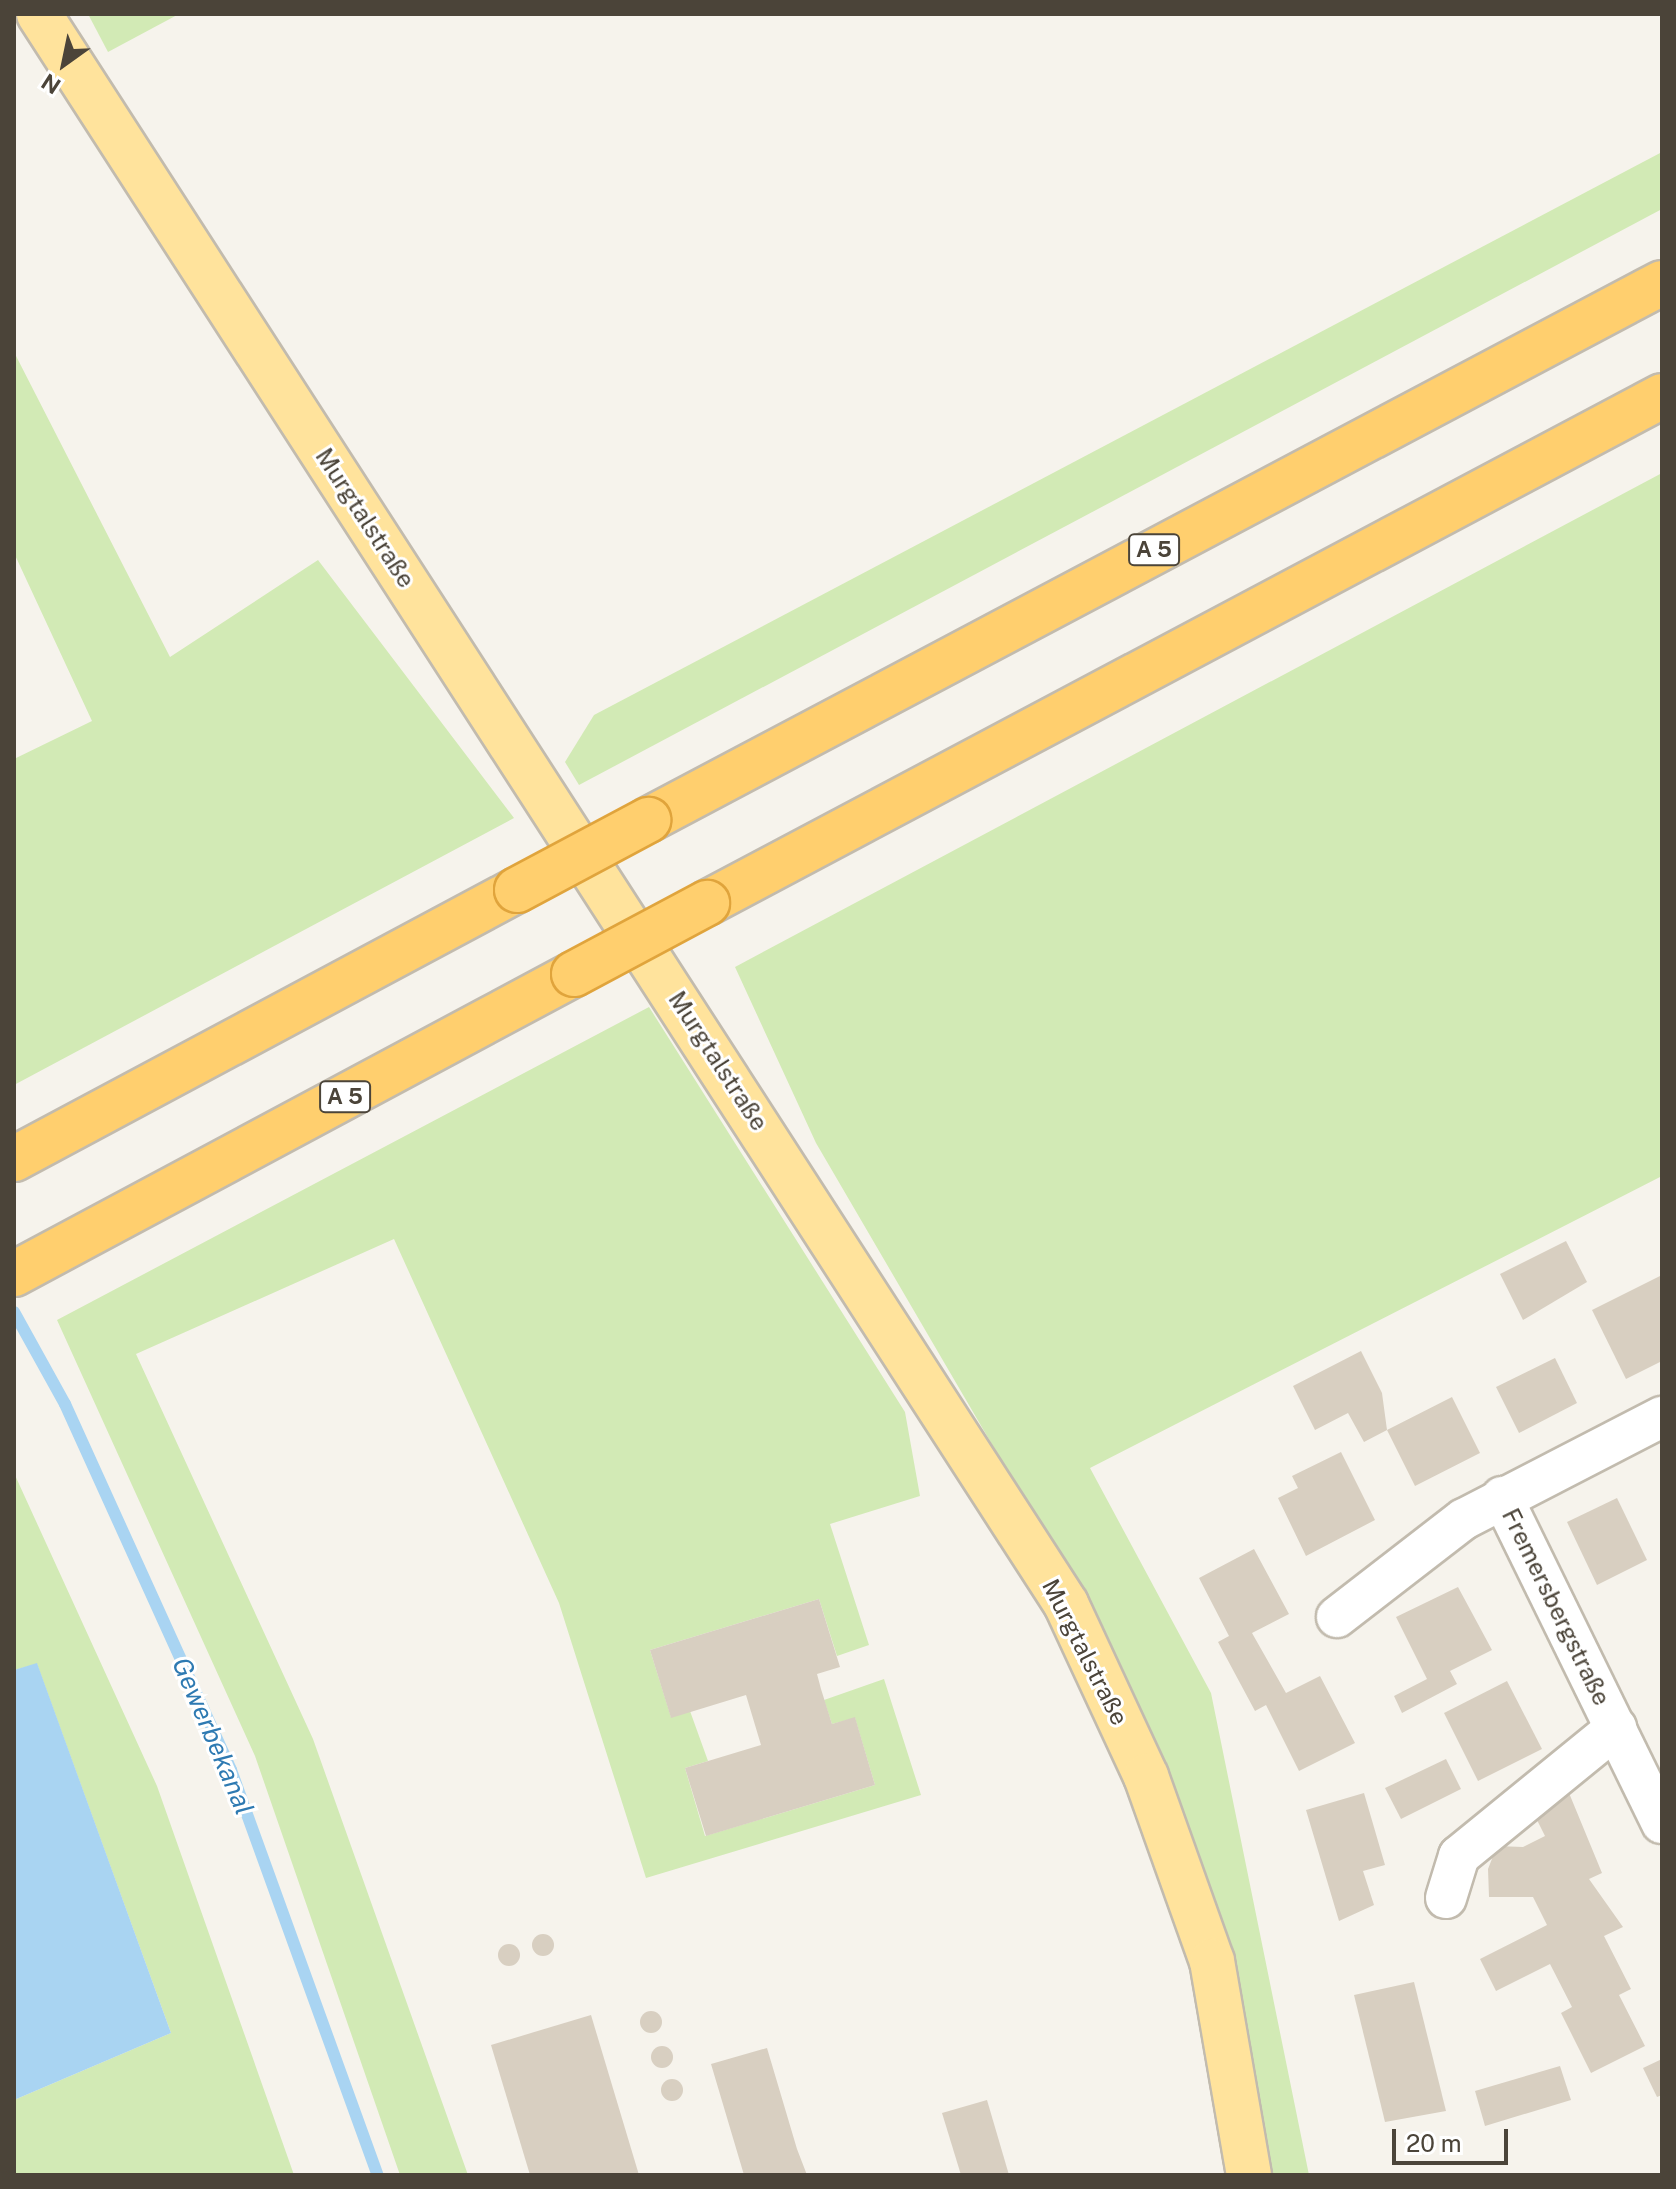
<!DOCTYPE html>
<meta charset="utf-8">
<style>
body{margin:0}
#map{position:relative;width:1676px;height:2189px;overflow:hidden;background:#f6f3ec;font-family:"Public Sans",sans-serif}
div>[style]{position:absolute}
.green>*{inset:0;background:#d2eab5}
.water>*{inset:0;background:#a9d4f2}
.stream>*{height:12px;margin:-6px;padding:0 6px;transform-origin:6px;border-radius:6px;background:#a9d4f2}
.building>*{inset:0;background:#d8cfc1}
.round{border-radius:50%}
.roads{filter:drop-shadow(2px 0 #c2bbae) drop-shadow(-2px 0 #c2bbae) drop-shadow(0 2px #c2bbae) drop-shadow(0 -2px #c2bbae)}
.minor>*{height:40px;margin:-20px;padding:0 20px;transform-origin:20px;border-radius:20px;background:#fff}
.major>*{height:44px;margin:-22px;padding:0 22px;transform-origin:22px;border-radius:22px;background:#ffe39c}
.highway>*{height:44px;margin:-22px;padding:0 22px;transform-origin:22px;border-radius:22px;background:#ffcf6e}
.bridges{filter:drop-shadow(2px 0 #e0a43c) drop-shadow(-2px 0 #e0a43c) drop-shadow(0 2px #e0a43c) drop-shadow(0 -2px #e0a43c)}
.highway-bridge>*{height:44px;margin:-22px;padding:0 22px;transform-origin:22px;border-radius:22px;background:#ffcf6e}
span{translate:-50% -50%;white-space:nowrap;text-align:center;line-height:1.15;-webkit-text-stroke:6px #fff;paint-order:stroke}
.shield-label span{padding:2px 6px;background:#fff;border:2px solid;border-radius:6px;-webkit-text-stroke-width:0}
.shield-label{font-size:22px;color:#4b4439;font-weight:700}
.street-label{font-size:24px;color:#4b4439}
.water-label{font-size:26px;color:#2e7ab2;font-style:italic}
.frame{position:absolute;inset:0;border:16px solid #4b4439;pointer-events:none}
.north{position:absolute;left:24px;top:24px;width:80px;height:80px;-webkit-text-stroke:6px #fff;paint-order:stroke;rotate:213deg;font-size:22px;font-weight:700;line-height:32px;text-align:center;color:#4b4439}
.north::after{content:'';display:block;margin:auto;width:28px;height:36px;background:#4b4439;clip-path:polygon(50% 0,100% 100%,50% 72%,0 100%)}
.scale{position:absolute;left:1392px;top:2129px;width:116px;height:36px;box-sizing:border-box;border:4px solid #4b4439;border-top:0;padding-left:10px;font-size:24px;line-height:28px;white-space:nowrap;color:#4b4439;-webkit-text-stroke:6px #fff;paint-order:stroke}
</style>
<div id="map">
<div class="green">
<i style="clip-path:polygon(88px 14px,179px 14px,108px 52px)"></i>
<i style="clip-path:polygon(1662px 152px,1662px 209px,579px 785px,565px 762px,594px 715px)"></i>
<i style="clip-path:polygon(14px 352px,170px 657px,318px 560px,514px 818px,14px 1085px,14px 759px,92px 721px,14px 553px)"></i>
<i style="clip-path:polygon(1662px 473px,1662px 1176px,1090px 1468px,1211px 1693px,1309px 2175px,1269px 2175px,1105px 1638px,816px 1143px,735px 967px)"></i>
<i style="clip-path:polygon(649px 1007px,905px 1412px,920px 1496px,830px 1524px,869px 1645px,837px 1656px,819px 1599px,650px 1650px,671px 1717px,690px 1711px,708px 1761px,685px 1768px,705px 1836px,875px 1785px,855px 1718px,832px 1724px,824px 1700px,884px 1679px,921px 1795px,646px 1878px,559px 1603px,394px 1239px,136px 1354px,313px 1739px,468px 2175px,400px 2175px,255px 1756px,57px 1320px)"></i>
<i style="clip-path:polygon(14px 1473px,157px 1786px,294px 2175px,14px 2175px,14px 2100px,171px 2033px,37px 1664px,14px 1670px)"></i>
</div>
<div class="water">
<i style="clip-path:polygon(37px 1663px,171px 2033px,14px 2100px,14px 1670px)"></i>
</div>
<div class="stream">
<i style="left:14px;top:1312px;width:105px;rotate:61deg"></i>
<i style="left:65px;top:1404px;width:402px;rotate:65.6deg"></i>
<i style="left:231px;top:1770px;width:431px;rotate:70.1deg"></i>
</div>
<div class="building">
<i style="clip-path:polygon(1566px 1241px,1587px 1282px,1523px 1320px,1500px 1274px)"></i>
<i style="clip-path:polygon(1660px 1276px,1662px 1361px,1626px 1379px,1592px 1310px)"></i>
<i style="clip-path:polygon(1361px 1351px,1382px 1393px,1387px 1430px,1452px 1397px,1480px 1453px,1415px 1486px,1387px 1430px,1364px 1442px,1348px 1413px,1315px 1430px,1293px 1386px)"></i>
<i style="clip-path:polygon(1555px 1358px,1577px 1403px,1519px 1433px,1496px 1387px)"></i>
<i style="clip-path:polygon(1341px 1452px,1375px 1520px,1306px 1556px,1278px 1498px,1298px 1488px,1292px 1476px)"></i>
<i style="clip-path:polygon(1617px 1498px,1647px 1560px,1597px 1585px,1567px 1522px)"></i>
<i style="clip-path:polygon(1254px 1549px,1289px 1614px,1252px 1633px,1286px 1693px,1320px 1676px,1355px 1743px,1299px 1771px,1266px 1705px,1255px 1711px,1218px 1642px,1229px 1636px,1199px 1578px)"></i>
<i style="clip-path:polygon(1458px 1587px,1492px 1650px,1450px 1671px,1457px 1684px,1402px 1713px,1394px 1696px,1427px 1679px,1396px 1617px)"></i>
<i style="clip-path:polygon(819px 1599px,840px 1667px,817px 1674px,821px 1689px,832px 1724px,855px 1717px,875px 1785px,706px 1836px,685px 1768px,761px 1745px,746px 1695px,671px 1718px,650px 1650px)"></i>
<i style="clip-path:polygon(1507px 1681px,1542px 1749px,1478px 1781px,1444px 1713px)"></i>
<i style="clip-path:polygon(1446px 1759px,1461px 1789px,1401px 1819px,1385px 1788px)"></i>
<i style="clip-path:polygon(1364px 1793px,1385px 1865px,1363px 1871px,1374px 1905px,1339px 1921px,1306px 1810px)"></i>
<i style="clip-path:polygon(1569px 1793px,1602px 1873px,1589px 1879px,1623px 1927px,1604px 1936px,1631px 1989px,1619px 1995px,1645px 2046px,1591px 2073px,1561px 2013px,1572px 2007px,1550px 1964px,1496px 1991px,1480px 1959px,1547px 1925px,1533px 1897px,1489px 1897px,1488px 1869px,1497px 1846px,1523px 1847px,1545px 1836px,1536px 1818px)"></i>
<i class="round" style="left:532px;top:1934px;width:22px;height:22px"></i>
<i class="round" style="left:498px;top:1944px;width:22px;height:22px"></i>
<i style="clip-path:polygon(1414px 1982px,1446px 2111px,1385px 2122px,1354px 1995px)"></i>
<i class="round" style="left:640px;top:2011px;width:22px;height:22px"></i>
<i style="clip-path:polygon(591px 2015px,639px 2175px,530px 2175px,491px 2045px)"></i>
<i class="round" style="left:651px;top:2046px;width:22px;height:22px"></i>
<i style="clip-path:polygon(767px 2048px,797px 2149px,807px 2175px,744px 2175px,711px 2064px)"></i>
<i style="clip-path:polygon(1662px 2059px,1662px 2095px,1657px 2097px,1643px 2068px)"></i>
<i style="clip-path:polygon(1560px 2066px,1571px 2100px,1485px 2126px,1475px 2091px)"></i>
<i class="round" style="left:661px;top:2079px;width:22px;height:22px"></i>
<i style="clip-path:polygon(987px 2100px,1009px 2175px,961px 2175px,942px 2113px)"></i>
</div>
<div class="roads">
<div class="minor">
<i style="left:1502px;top:1497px;width:363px;rotate:63.9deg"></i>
<i style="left:1337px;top:1617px;width:160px;rotate:-37.7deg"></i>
<i style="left:1464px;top:1519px;width:223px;rotate:-27.3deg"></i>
<i style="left:1446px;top:1898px;width:44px;rotate:-72.8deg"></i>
<i style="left:1459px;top:1856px;width:203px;rotate:-39.2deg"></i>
</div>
<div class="major">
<i style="left:39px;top:14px;width:1893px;rotate:57.14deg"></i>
<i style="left:1066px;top:1604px;width:190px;rotate:65.1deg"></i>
<i style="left:1146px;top:1776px;width:196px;rotate:70.4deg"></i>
<i style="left:1212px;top:1961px;width:217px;rotate:80.2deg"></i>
</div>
<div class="highway">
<i style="left:648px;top:820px;width:1147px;rotate:-27.91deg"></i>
<i style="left:707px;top:903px;width:1081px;rotate:-27.96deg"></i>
<i style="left:14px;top:1159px;width:570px;rotate:-28.14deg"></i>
<i style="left:14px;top:1274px;width:635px;rotate:-28.18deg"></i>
</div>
</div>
<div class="bridges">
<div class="highway-bridge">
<i style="left:517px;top:890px;width:149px;rotate:-28.1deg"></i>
<i style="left:574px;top:974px;width:151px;rotate:-28.1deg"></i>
</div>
</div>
<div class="shield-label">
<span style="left:1154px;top:550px">A 5</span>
<span style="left:345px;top:1097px">A 5</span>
</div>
<div class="street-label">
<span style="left:365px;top:518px;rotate:57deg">Murgtalstraße</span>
<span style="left:718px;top:1061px;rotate:57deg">Murgtalstraße</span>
<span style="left:1556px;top:1607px;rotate:64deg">Fremersbergstraße</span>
<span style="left:1085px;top:1652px;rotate:63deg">Murgtalstraße</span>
</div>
<div class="water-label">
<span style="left:213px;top:1736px;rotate:67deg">Gewerbekanal</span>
</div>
<div class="frame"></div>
<div class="north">N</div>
<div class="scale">20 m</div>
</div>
